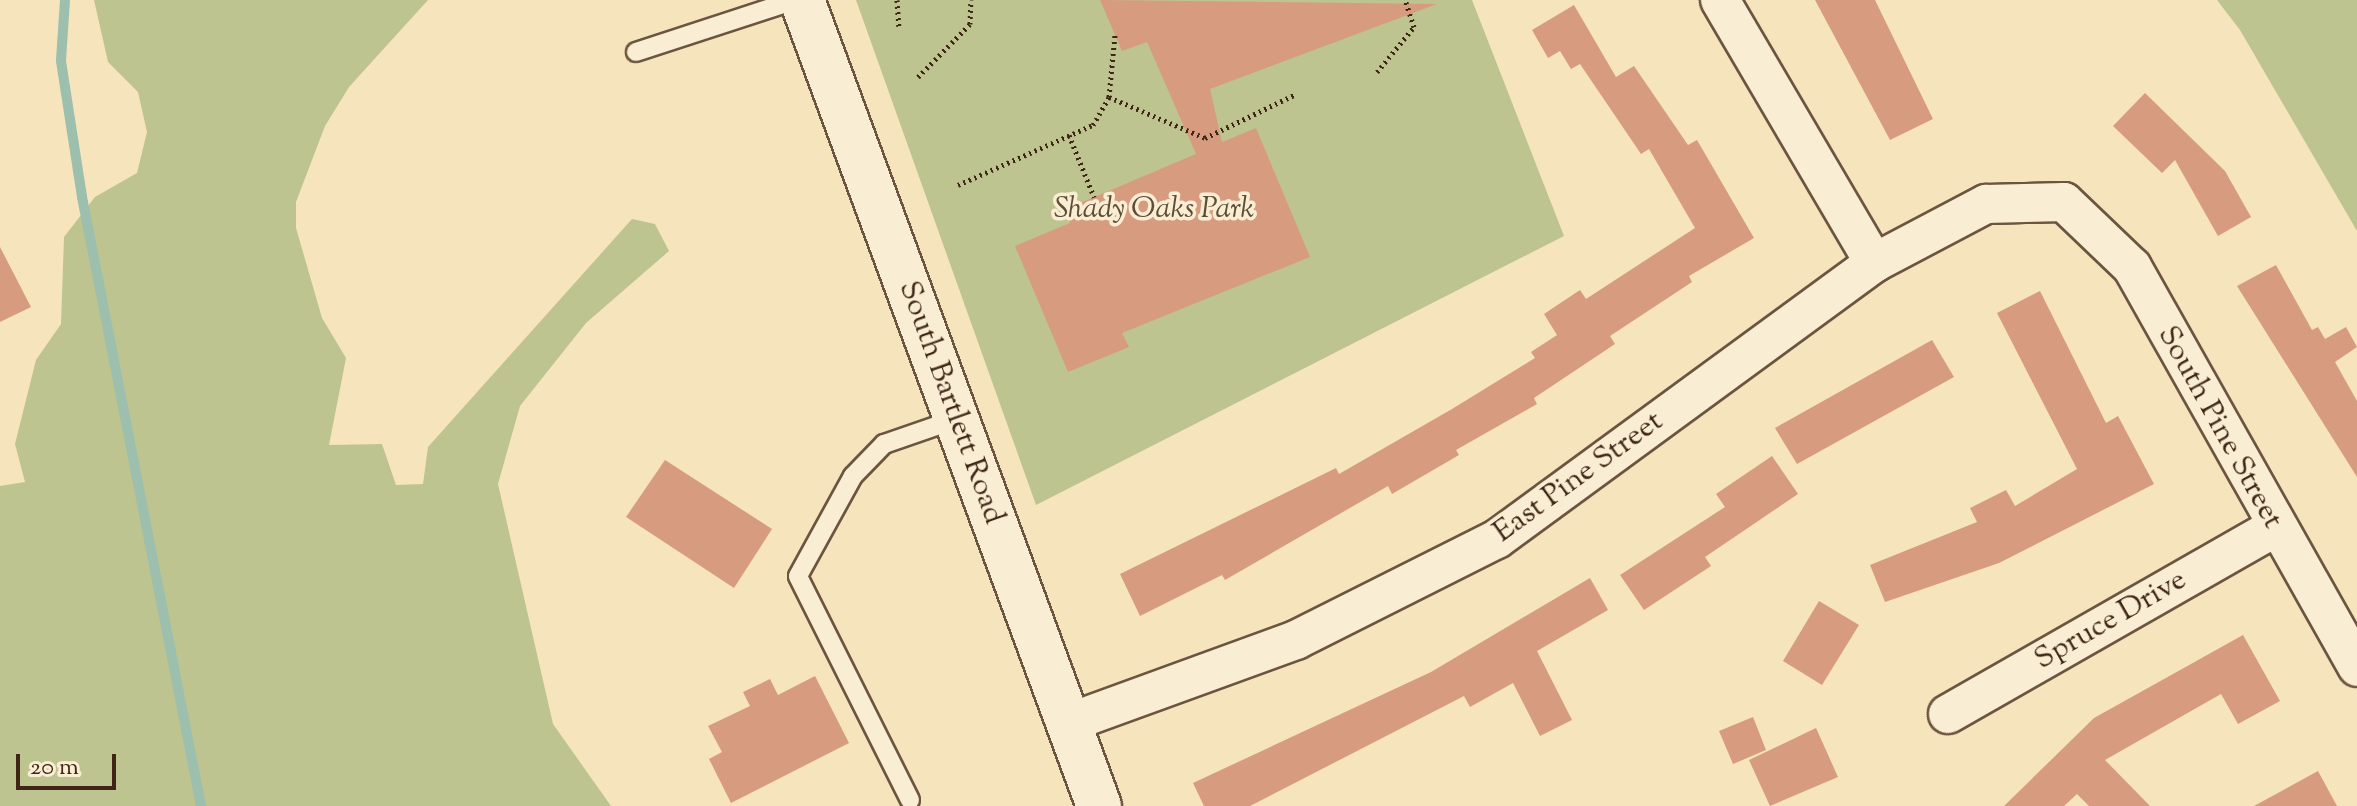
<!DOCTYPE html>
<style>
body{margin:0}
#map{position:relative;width:2357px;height:806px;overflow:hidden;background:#f6e4bc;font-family:"Sorts Mill Goudy",serif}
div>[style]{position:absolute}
.green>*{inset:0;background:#bdc48f}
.stream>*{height:10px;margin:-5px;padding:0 5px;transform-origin:5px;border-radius:5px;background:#9dbfae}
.building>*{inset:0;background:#d79c7f}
.path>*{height:5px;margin-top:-2.5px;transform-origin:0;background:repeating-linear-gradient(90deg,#3e2516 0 2px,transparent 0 6px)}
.roads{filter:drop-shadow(2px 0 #6c5540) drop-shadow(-2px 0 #6c5540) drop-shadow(0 2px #6c5540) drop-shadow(0 -2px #6c5540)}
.lane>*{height:18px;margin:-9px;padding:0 9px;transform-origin:9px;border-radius:9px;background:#f9edd3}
.street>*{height:38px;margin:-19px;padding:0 19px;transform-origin:19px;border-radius:19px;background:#f9edd3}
.secondary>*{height:44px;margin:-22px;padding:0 22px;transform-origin:22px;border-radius:22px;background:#f9edd3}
span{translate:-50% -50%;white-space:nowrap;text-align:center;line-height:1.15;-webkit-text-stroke:7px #f9edd3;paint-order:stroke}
.park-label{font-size:30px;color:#5e4d34;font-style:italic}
.street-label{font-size:30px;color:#3e2516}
.scale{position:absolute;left:16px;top:754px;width:100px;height:36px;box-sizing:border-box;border:4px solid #3e2516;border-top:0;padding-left:10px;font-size:24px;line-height:28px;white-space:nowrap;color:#3e2516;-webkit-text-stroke:6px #f9edd3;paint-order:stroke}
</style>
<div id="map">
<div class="green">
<i style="clip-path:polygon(94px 0,428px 0,349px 87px,325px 126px,296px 202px,296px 228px,322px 318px,346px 358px,329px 445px,382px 444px,396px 485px,423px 484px,428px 447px,632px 219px,655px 224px,669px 251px,586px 323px,520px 406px,498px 484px,553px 724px,611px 806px,0 806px,0 486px,25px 482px,15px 444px,36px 360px,61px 324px,64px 237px,95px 197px,137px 173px,147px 132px,138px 92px,108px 62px)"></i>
<i style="clip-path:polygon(856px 0,1472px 0,1564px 236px,1036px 505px)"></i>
<i style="clip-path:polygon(2217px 0,2357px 0,2357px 231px,2240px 30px)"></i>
</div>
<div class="stream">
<i style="left:65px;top:0;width:61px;rotate:93.8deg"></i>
<i style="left:61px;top:61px;width:138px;rotate:81.2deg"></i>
<i style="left:82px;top:197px;width:621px;rotate:78.94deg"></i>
</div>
<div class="building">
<i style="clip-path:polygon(1100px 0,1437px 4px,1210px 89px,1222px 142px,1256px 128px,1310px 257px,1122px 333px,1129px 347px,1068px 372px,1015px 246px,1070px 223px,1066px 209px,1196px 154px,1147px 42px,1122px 51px)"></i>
<i style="clip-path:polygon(1815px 0,1875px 0,1933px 119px,1890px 140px)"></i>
<i style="clip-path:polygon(1574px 5px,1616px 77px,1634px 66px,1688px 145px,1697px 140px,1754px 238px,1689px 276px,1692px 282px,1610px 336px,1615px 344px,1534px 398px,1537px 404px,1456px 450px,1459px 455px,1392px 494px,1388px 486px,1225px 580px,1222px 575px,1140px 616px,1120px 574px,1336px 468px,1339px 474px,1452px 409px,1535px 358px,1531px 352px,1557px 335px,1544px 314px,1580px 290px,1586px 299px,1695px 228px,1649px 149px,1641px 154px,1580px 64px,1571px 69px,1560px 51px,1548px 58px,1532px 30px)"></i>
<i style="clip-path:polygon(2145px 93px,2225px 171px,2251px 217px,2218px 236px,2175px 160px,2162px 173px,2113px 126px)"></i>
<i style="clip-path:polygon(0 247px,31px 307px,0 322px)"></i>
<i style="clip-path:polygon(2276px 265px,2312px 330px,2318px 327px,2325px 339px,2346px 327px,2357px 347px,2335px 362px,2357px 401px,2357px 477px,2237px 286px)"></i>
<i style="clip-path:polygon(2040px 291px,2106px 423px,2118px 416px,2154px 484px,1999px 563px,1885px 602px,1870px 565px,1977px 522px,1970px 508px,2006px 490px,2015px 506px,2077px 469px,1997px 313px)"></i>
<i style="clip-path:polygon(1932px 340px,1954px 377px,1797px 464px,1775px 428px)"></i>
<i style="clip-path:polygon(1772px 456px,1798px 494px,1705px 557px,1711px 566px,1644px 610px,1620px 575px,1725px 507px,1716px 494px)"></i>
<i style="clip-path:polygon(665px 460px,772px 529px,734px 588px,626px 517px)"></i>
<i style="clip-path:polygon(1590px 578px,1608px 610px,1537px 651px,1572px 720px,1540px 736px,1513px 683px,1470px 707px,1464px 696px,1250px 806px,1204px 806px,1193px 783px,1431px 672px)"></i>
<i style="clip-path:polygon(1819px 601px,1859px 625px,1822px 685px,1783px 661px)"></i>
<i style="clip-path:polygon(2243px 635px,2280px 701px,2238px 724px,2221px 694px,2105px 760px,2150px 806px,2089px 806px,2077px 794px,2064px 806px,2004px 806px,2094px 718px)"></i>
<i style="clip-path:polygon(815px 676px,849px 743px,731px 803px,709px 759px,722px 752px,708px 726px,750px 706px,743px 692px,770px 679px,778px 695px)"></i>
<i style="clip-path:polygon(1753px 717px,1766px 750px,1733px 764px,1719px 731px)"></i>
<i style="clip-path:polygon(1816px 728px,1838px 777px,1770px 806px,1749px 760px)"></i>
<i style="clip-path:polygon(2318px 771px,2337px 806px,2254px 806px)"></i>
</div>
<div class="path">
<i style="left:897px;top:0;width:29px;rotate:86deg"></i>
<i style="left:1377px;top:72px;width:58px;rotate:-50.6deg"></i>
<i style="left:1414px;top:27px;width:28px;rotate:-108deg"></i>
<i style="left:918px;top:77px;width:74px;rotate:-45.5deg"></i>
<i style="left:970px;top:24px;width:24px;rotate:-88deg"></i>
<i style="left:1109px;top:97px;width:104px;rotate:23.1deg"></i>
<i style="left:1205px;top:138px;width:99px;rotate:-25.8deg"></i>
<i style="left:1069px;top:135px;width:67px;rotate:68deg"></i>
<i style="left:958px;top:185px;width:148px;rotate:-24deg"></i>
<i style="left:1093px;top:125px;width:32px;rotate:-60deg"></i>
<i style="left:1109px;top:97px;width:62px;rotate:-84.5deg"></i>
</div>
<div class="roads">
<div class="lane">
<i style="left:636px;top:52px;width:167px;rotate:-18.1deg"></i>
<i style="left:910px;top:800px;width:250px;rotate:-116.6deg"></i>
<i style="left:798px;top:576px;width:114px;rotate:-61.2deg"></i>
<i style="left:853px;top:476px;width:45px;rotate:-45.9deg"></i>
<i style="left:884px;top:444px;width:76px;rotate:-19.1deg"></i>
</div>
<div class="street">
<i style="left:1720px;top:0;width:305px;rotate:59.6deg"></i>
<i style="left:1948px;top:714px;width:375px;rotate:-29.7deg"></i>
<i style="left:1068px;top:723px;width:243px;rotate:-20deg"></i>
<i style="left:1296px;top:640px;width:225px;rotate:-26.7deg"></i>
<i style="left:1497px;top:539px;width:467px;rotate:-36.2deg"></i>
<i style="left:1874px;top:263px;width:127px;rotate:-27.8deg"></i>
<i style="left:1986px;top:204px;width:78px;rotate:-1.5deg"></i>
<i style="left:2064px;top:202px;width:94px;rotate:43.7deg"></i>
<i style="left:2132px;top:267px;width:459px;rotate:60.6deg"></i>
</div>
<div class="secondary">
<i style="left:802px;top:0;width:859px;rotate:69.77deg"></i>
</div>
</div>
<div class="park-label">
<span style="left:1154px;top:210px">Shady Oaks Park</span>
</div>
<div class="street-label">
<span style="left:950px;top:403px;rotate:70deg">South Bartlett Road</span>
<span style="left:2219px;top:428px;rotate:61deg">South Pine Street</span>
<span style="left:1579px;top:478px;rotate:-36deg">East Pine Street</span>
<span style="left:2111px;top:621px;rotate:-30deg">Spruce Drive</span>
</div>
<div class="scale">20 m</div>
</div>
